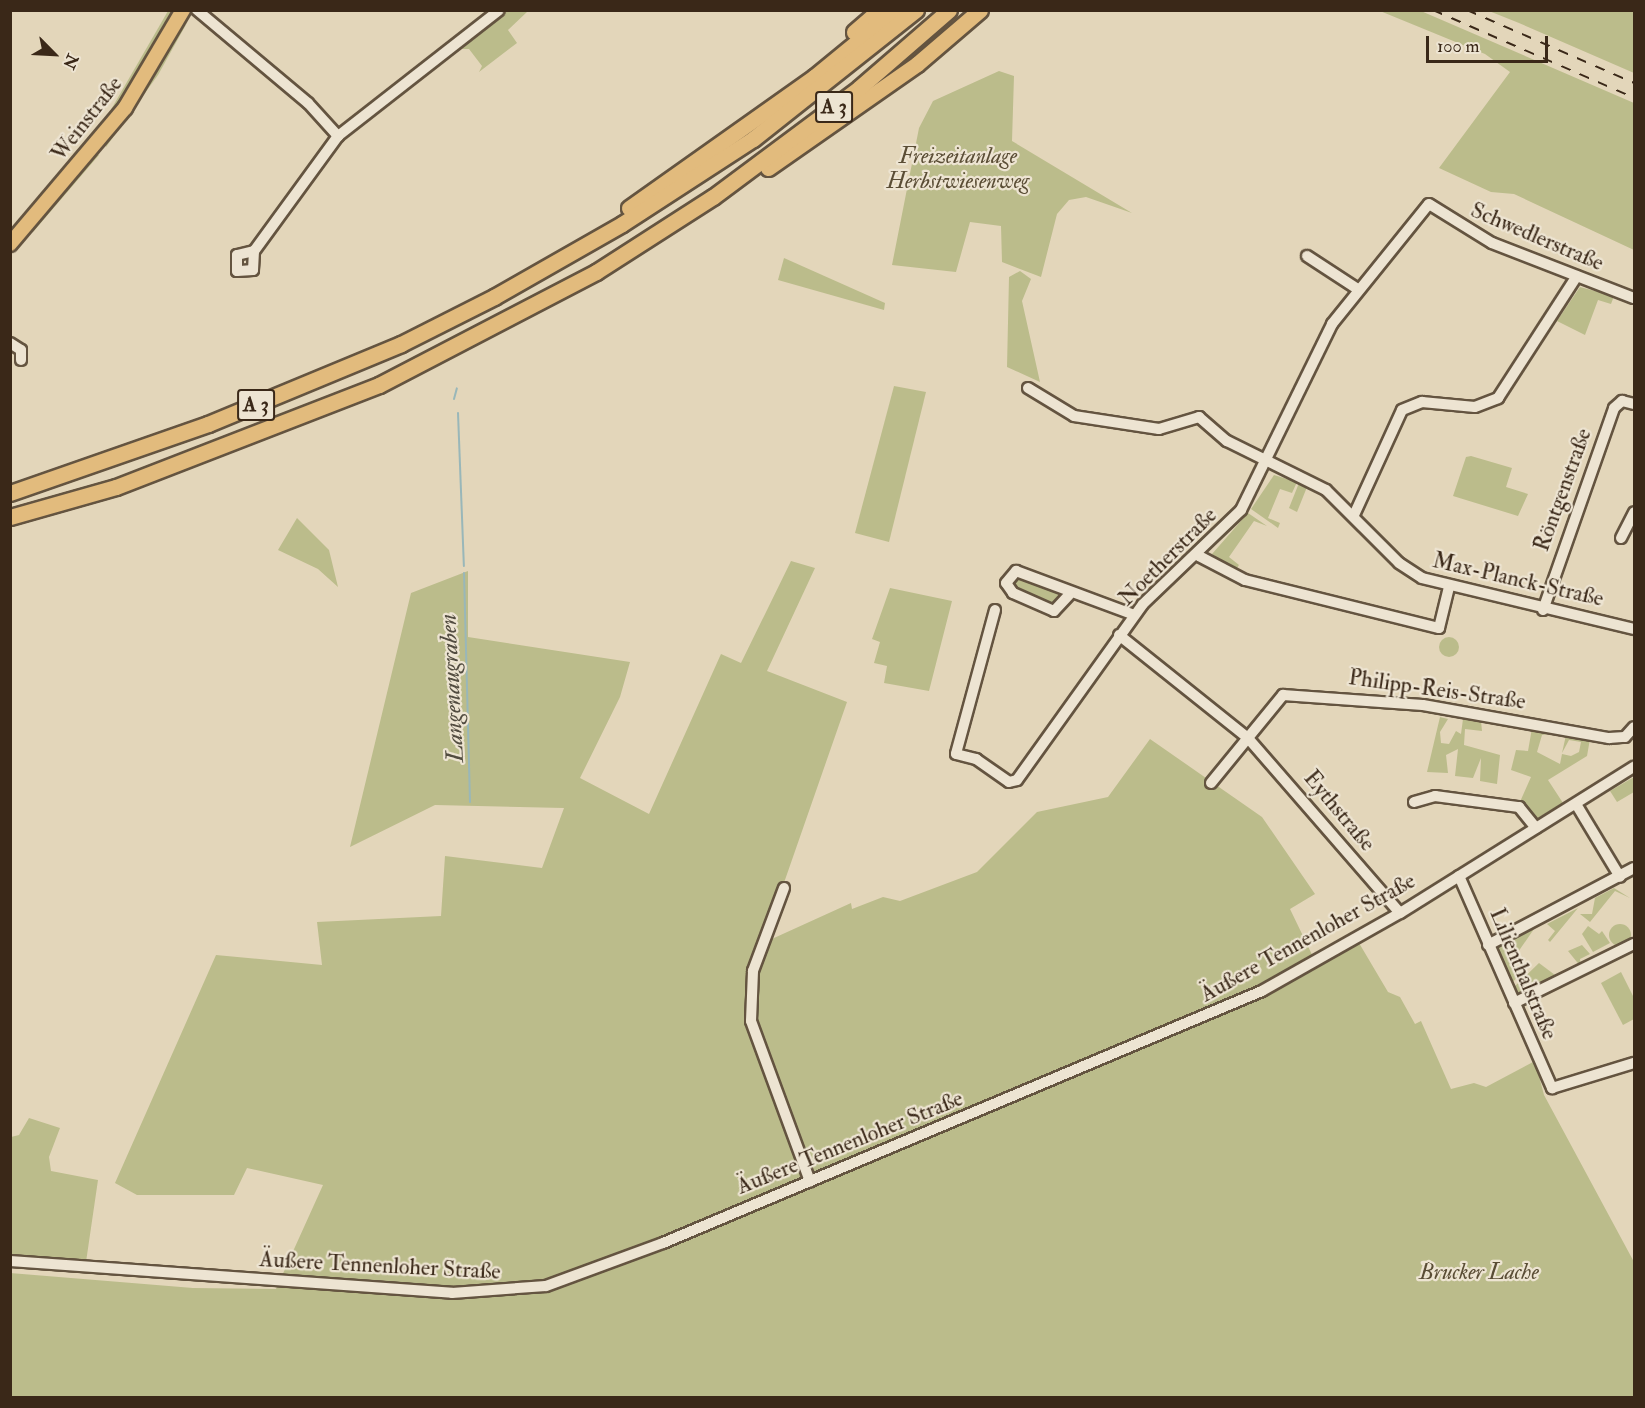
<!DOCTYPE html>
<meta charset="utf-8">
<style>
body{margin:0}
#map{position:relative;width:1645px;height:1408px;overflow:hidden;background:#e3d6ba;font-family:"IM FELL Double Pica",serif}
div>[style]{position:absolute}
.green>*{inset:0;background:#bbbc8b}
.round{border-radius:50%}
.stream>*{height:2px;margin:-1px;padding:0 1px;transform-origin:1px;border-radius:1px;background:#99b7b9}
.roads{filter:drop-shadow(2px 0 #645440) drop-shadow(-2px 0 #645440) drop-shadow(0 2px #645440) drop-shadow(0 -2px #645440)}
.minor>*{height:10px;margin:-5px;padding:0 5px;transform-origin:5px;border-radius:5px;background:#ede4d2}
.major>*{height:14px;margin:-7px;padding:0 7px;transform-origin:7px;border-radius:7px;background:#e2bb7d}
.highway>*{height:15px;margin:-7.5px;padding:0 7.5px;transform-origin:7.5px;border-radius:7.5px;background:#e2bb7d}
.rail>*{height:2px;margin-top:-1px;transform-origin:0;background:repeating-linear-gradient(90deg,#3a2818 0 10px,transparent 0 20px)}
span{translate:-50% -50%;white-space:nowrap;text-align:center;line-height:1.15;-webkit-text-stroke:4.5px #ede4d2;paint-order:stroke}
.shield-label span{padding:2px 4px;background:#ede4d2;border:2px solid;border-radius:4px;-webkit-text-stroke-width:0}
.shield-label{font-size:21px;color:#3a2818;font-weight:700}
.street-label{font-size:22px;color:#3a2818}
.park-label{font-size:22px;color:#5a4d35;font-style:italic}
.water-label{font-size:24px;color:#524c40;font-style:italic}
.frame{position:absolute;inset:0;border:12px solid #3a2818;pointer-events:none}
.north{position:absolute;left:24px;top:24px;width:60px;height:60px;-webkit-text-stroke:4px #ede4d2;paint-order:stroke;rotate:114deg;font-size:16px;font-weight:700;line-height:24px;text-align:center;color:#3a2818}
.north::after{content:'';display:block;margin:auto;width:21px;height:27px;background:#3a2818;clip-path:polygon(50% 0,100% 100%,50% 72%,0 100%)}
.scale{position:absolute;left:1426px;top:36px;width:122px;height:27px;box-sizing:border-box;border:3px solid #3a2818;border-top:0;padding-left:8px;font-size:18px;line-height:21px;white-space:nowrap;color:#3a2818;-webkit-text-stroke:4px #ede4d2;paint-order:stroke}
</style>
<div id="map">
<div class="green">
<i style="clip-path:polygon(508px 10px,528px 11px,508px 30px,517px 43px,479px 72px,482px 66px,469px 49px,462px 49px)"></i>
<i style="clip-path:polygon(168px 11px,176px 11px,137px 81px,98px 132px)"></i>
<i style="clip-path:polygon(1380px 11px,1421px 11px,1634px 103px,1634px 250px,1514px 194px,1491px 192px,1439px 168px,1510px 72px,1485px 54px)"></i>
<i style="clip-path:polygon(1489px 11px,1634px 11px,1634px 73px,1519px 23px)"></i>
<i style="clip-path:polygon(188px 21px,158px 75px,106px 147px,104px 142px)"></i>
<i style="clip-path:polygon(999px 71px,1014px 76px,1012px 141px,1132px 213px,1086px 197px,1069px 200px,1057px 214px,1041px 277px,1002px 262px,1001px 226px,970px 222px,956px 272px,892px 265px,919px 128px,933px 101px)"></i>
<i style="clip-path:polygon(94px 153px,99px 155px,33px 232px,27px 231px)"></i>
<i style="clip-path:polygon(784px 258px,885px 303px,884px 310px,778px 280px)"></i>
<i style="clip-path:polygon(1020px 271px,1031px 279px,1022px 301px,1040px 382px,1007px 367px,1009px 277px)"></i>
<i style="clip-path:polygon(1580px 287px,1614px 296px,1611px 304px,1598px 300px,1585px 335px,1557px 321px)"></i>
<i style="clip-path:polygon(894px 386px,926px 392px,889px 542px,855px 533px)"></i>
<i style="clip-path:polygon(1471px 456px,1512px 468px,1506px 487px,1528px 494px,1518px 516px,1453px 496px,1466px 457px)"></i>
<i style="clip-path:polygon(1274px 475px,1297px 482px,1292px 493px,1280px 489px,1268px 518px,1280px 523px,1278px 528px,1251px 509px)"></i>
<i style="clip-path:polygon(1299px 483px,1307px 487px,1297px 512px,1289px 508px)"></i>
<i style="clip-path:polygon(1248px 513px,1267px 526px,1254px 521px,1229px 557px,1239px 565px,1235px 571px,1212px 554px)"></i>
<i style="clip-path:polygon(297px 518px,329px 550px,338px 587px,318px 569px,278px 550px)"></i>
<i style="clip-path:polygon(791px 561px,815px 568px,767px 671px,847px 702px,763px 943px,851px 903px,852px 909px,883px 897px,900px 901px,977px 872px,1037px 812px,1108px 797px,1150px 739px,1262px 817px,1315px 894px,1290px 909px,1317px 965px,1359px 943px,1388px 992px,1400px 997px,1415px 1024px,1421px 1021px,1451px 1089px,1474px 1083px,1486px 1087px,1535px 1061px,1544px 1095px,1634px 1262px,1634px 1397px,11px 1397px,10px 1273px,193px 1288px,276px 1289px,323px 1185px,247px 1168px,234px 1195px,137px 1195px,115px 1183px,216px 955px,322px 965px,317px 922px,441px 916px,445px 856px,542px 868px,564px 808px,435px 805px,350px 847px,411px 593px,468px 571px,468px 637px,630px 662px,620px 697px,580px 778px,649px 814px,721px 654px,741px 663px)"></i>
<i style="clip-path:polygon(1017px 574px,1063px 594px,1058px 607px,1014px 591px,1011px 578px)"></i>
<i style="clip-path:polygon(890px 588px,952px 601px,929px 691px,884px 683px,887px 666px,874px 663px,880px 642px,872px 639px)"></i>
<i class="round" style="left:1439px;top:637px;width:20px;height:20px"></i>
<i style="clip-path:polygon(1440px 717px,1448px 719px,1440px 732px,1441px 743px,1449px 744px,1456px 731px,1461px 734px,1463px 719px,1481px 721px,1482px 731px,1465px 729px,1464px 745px,1500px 755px,1497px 784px,1480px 781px,1481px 758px,1473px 778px,1455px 776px,1458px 749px,1446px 755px,1448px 773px,1427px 772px)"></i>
<i style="clip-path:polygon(1532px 728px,1556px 733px,1542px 735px,1537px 752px,1560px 764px,1562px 754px,1571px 756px,1579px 752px,1581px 742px,1569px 740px,1562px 753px,1566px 735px,1590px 739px,1587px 756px,1548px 780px,1563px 803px,1536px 819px,1519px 804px,1531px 777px,1511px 770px,1516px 750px,1528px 751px)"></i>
<i style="clip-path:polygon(1634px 777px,1634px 792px,1617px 802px,1610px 791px)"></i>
<i style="clip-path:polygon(1614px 888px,1630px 898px,1615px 891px,1590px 922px,1580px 914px,1592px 914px,1595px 898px)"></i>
<i style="clip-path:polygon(1578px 908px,1550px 942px,1548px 940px,1555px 931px,1547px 924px)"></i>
<i class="round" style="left:1609px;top:924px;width:22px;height:22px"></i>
<i style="clip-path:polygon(1588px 926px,1599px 934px,1602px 931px,1610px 943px,1593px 952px,1582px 934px)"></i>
<i style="clip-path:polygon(1534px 929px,1509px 965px,1520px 974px,1511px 984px,1496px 948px)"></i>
<i style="clip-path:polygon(1582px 945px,1590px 954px,1580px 959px,1581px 967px,1568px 951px)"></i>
<i style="clip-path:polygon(1539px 963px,1559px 978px,1516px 995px,1513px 988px)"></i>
<i style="clip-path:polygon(1621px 972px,1634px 998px,1634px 1019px,1623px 1025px,1601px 983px)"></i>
<i style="clip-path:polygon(29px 1118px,60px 1128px,49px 1157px,51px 1171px,98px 1180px,86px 1262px,11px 1254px,11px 1137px,19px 1135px)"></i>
</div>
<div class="stream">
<i style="left:454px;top:399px;width:11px;rotate:-75deg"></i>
<i style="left:458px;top:413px;width:153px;rotate:87.8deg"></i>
<i style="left:464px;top:573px;width:229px;rotate:88.5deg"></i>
</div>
<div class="roads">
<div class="minor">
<i style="left:197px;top:10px;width:145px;rotate:40deg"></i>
<i style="left:308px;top:103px;width:45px;rotate:47.7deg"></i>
<i style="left:338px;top:136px;width:142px;rotate:126.1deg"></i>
<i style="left:254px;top:251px;width:19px;rotate:93deg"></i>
<i style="left:253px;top:270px;width:16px;rotate:176deg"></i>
<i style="left:237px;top:271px;width:16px;rotate:-90deg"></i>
<i style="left:237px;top:255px;width:17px;rotate:-13deg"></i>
<i style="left:338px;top:136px;width:204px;rotate:-38deg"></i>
<i style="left:1307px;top:256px;width:59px;rotate:33.1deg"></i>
<i style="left:10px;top:343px;width:13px;rotate:32deg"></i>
<i style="left:21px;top:350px;width:10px;rotate:90deg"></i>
<i style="left:1028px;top:388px;width:54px;rotate:31.3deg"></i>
<i style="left:1074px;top:416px;width:86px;rotate:8.7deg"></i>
<i style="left:1159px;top:429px;width:42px;rotate:-16.7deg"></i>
<i style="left:1199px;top:417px;width:37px;rotate:41deg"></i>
<i style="left:1227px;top:441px;width:110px;rotate:26.3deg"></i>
<i style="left:1326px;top:490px;width:103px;rotate:45deg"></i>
<i style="left:1399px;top:563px;width:27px;rotate:33deg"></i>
<i style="left:1422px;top:578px;width:218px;rotate:13.5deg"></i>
<i style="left:1354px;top:515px;width:115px;rotate:-65.4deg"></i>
<i style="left:1402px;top:410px;width:22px;rotate:-22deg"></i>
<i style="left:1422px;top:402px;width:53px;rotate:5.4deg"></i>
<i style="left:1475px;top:407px;width:25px;rotate:-21deg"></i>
<i style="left:1498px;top:398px;width:145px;rotate:-57.1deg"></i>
<i style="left:1621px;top:538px;width:29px;rotate:-63deg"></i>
<i style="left:1199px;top:556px;width:52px;rotate:27.6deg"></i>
<i style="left:1245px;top:580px;width:200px;rotate:13.9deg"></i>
<i style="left:1439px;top:628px;width:42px;rotate:-76.3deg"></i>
<i style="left:1069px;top:595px;width:22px;rotate:133deg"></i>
<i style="left:1054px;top:611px;width:45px;rotate:-156.3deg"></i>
<i style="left:1013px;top:593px;width:12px;rotate:-125deg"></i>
<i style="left:1006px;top:583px;width:16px;rotate:-50deg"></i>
<i style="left:1016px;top:571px;width:126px;rotate:20.4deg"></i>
<i style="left:995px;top:610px;width:149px;rotate:105.2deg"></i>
<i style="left:956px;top:754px;width:21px;rotate:14deg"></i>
<i style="left:976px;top:759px;width:40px;rotate:34.9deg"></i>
<i style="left:1009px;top:782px;width:8px;rotate:-14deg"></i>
<i style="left:1017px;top:780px;width:216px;rotate:-54.4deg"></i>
<i style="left:1143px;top:604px;width:136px;rotate:-43.8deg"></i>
<i style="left:1241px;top:510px;width:207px;rotate:-63.9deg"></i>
<i style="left:1332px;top:324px;width:154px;rotate:-51.1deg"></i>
<i style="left:1429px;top:204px;width:74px;rotate:31.8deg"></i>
<i style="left:1492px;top:243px;width:152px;rotate:21.2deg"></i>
<i style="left:1543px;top:610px;width:214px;rotate:-70.6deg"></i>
<i style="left:1614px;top:408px;width:11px;rotate:-41deg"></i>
<i style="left:1622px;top:401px;width:12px;rotate:14deg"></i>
<i style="left:1119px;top:635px;width:164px;rotate:38.6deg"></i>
<i style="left:1247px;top:737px;width:233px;rotate:49deg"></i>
<i style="left:1211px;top:783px;width:114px;rotate:-50.7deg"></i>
<i style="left:1283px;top:695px;width:140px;rotate:4.1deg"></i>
<i style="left:1423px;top:705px;width:189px;rotate:10.1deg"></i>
<i style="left:1609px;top:738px;width:16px;rotate:-4deg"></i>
<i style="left:1625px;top:737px;width:13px;rotate:-48deg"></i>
<i style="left:1414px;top:802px;width:22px;rotate:-16deg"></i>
<i style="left:1435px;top:796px;width:85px;rotate:7.5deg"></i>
<i style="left:1519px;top:807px;width:27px;rotate:51deg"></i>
<i style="left:1576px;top:804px;width:85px;rotate:58.9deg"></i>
<i style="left:1459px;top:876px;width:232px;rotate:66.3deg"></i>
<i style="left:1552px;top:1088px;width:86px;rotate:-17deg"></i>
<i style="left:784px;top:888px;width:89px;rotate:110.5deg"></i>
<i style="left:753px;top:971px;width:50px;rotate:92.3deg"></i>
<i style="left:751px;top:1021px;width:171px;rotate:69.8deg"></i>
<i style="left:1488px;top:945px;width:165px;rotate:-27.8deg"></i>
<i style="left:1514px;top:1003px;width:134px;rotate:-26.2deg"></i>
<i style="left:10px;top:1261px;width:443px;rotate:4.1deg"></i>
<i style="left:452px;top:1293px;width:94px;rotate:-4.3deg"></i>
<i style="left:546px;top:1286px;width:125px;rotate:-20.2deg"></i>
<i style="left:663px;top:1243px;width:650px;rotate:-22.82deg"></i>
<i style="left:1262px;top:991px;width:159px;rotate:-29.5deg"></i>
<i style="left:1400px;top:913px;width:276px;rotate:-32deg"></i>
</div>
<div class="major">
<i style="left:10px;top:244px;width:178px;rotate:-49.8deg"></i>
<i style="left:125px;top:108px;width:114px;rotate:-59.4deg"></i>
</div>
<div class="highway">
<i style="left:854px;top:32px;width:33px;rotate:-41deg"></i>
<i style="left:768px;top:168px;width:182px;rotate:-34.9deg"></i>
<i style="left:917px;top:64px;width:83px;rotate:-40.6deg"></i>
<i style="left:629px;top:208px;width:227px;rotate:-35.3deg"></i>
<i style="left:814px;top:77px;width:106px;rotate:-39.3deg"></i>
<i style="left:10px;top:493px;width:210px;rotate:-19.2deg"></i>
<i style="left:208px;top:424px;width:209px;rotate:-22.5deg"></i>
<i style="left:401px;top:344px;width:104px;rotate:-26.8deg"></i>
<i style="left:494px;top:297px;width:147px;rotate:-29.7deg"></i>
<i style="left:622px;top:224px;width:156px;rotate:-33deg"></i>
<i style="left:753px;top:139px;width:208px;rotate:-38.4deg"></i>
<i style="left:10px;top:517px;width:110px;rotate:-15.8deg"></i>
<i style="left:116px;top:487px;width:282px;rotate:-21.2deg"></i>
<i style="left:379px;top:385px;width:245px;rotate:-27.5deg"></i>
<i style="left:596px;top:272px;width:139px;rotate:-32.7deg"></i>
<i style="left:713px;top:197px;width:182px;rotate:-36.7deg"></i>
<i style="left:859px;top:88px;width:119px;rotate:-40.9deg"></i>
</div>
</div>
<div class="rail">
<i style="left:1433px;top:10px;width:219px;rotate:23.6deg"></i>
<i style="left:1467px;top:10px;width:182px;rotate:23.6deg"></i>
</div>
<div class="shield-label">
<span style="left:834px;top:107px">A 3</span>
<span style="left:256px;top:405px">A 3</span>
</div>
<div class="street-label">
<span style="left:87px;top:119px;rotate:-52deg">Weinstraße</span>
<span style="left:1537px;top:237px;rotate:23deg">Schwedlerstraße</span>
<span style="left:1563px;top:490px;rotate:-70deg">Röntgenstraße</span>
<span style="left:1168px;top:557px;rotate:-45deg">Noetherstraße</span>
<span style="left:1518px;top:580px;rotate:13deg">Max-Planck-Straße</span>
<span style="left:1437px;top:690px;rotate:8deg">Philipp-Reis-Straße</span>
<span style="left:1339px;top:811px;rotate:50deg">Eythstraße</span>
<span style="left:1308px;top:938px;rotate:-29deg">Äußere Tennenloher Straße</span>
<span style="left:1523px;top:974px;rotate:67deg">Lilienthalstraße</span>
<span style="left:850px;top:1143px;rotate:-22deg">Äußere Tennenloher Straße</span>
<span style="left:380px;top:1266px;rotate:3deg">Äußere Tennenloher Straße</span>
</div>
<div class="park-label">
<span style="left:958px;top:169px">Freizeitanlage<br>Herbstwiesenweg</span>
<span style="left:1479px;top:1273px">Brucker Lache</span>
</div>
<div class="water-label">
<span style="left:452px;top:688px;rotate:-93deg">Langenaugraben</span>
</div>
<div class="frame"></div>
<div class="north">N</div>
<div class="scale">100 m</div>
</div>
